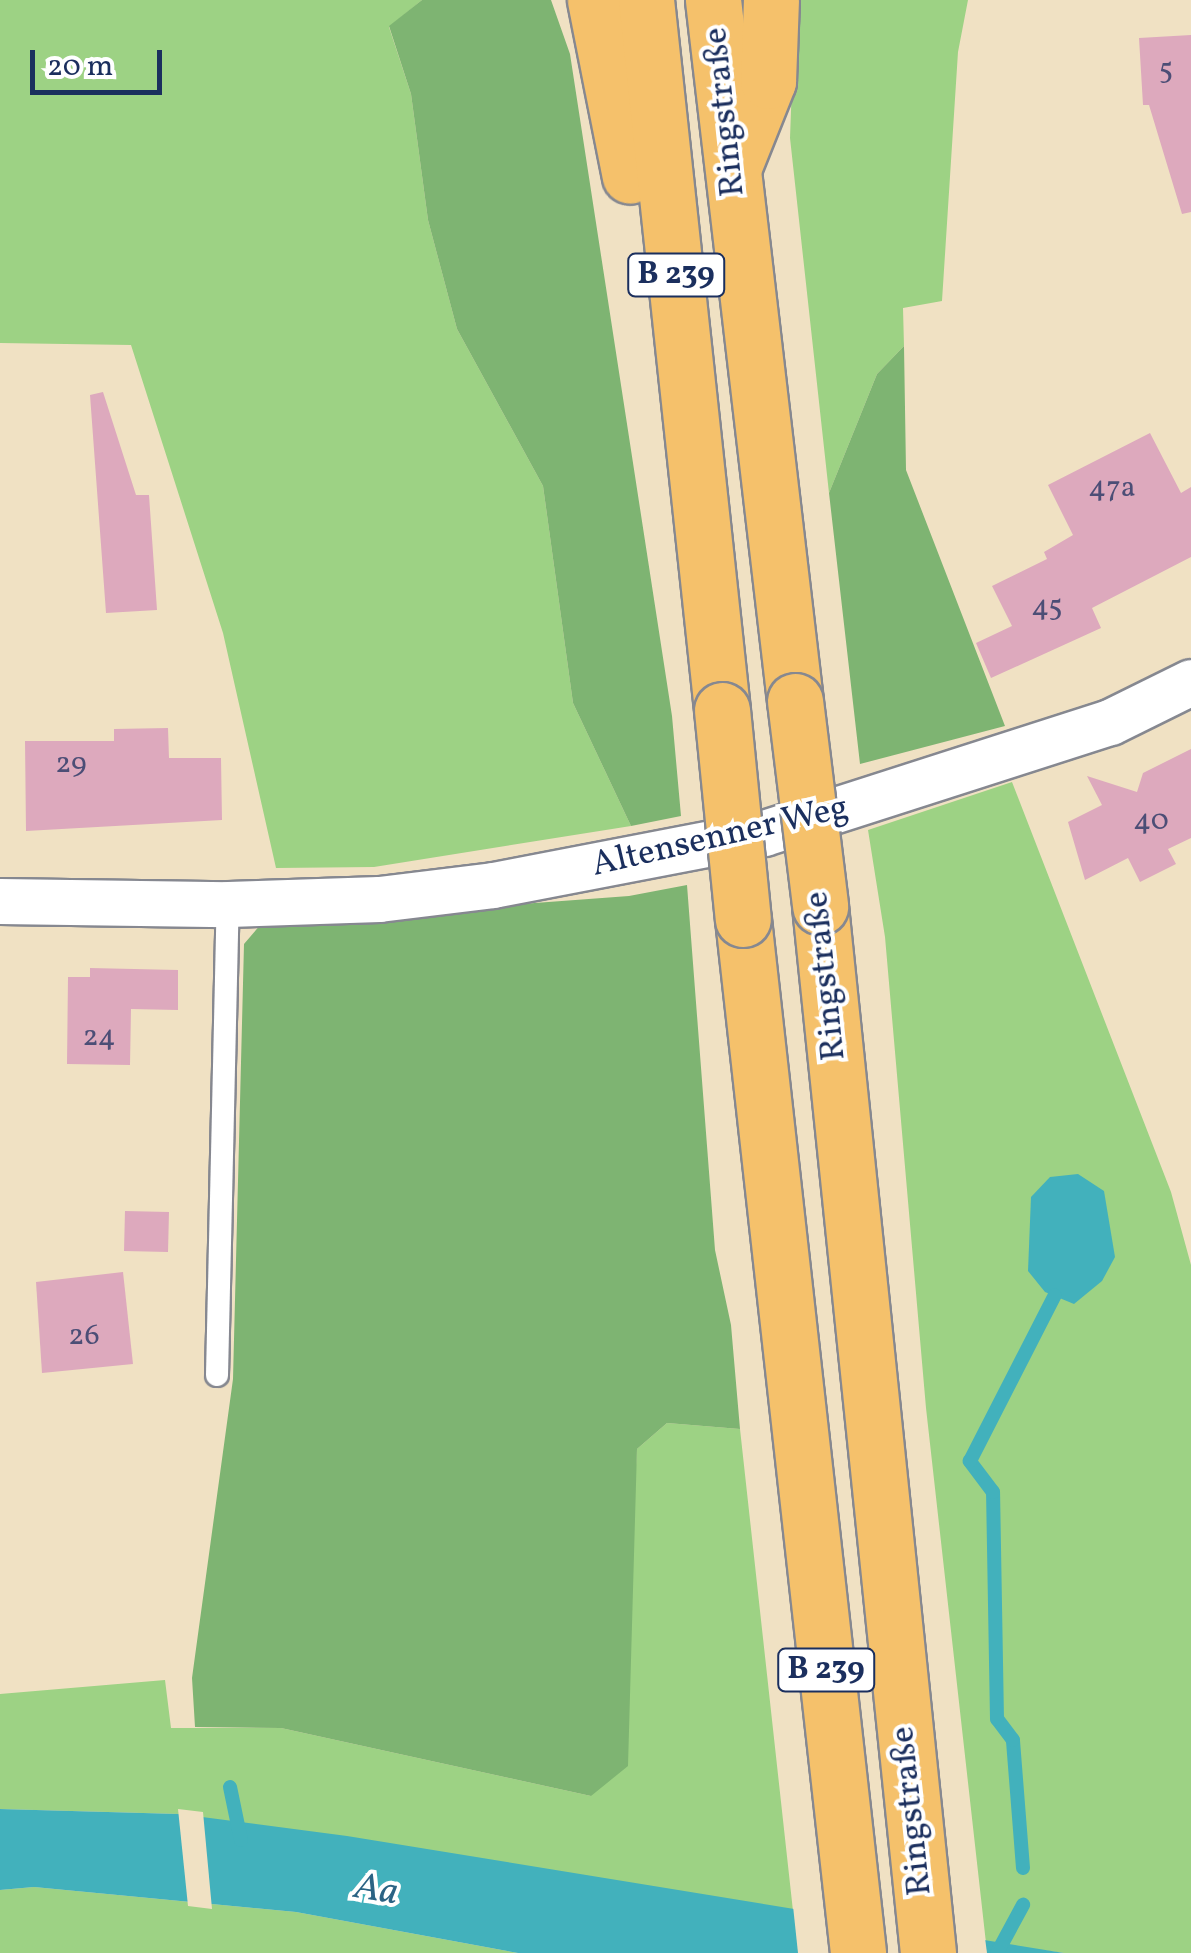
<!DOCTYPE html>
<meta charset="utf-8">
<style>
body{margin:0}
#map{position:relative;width:1191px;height:1953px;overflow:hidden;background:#f0e1c3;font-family:Vollkorn,serif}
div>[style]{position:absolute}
.green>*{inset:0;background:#9dd284}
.forest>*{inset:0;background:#7eb472}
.water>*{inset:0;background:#42b1bc}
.pier>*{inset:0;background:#f0e1c3}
.stream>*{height:14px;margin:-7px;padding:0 7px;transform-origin:7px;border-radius:7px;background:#42b1bc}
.building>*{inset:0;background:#dda9bd}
.roads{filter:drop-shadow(2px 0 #868890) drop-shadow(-2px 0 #868890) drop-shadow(0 2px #868890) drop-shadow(0 -2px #868890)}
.lane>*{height:22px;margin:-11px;padding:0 11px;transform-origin:11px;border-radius:11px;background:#fff}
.street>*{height:45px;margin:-22.5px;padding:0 22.5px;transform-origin:22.5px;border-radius:22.5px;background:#fff}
.highway>*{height:55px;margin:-27.5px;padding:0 27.5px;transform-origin:27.5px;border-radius:27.5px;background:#f5c16b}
.bridges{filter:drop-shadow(2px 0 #868890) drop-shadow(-2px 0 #868890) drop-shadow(0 2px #868890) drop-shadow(0 -2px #868890)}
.highway-bridge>*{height:55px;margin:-27.5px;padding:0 27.5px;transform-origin:27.5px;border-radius:27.5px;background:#f5c16b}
span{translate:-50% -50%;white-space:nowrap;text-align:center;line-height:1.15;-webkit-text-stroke:8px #fff;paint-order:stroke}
.number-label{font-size:30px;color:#4c4e76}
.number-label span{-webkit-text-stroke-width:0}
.shield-label span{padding:2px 8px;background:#fff;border:2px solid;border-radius:8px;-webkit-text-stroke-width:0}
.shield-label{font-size:32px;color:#1b2f5e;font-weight:700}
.street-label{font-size:35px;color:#1b2f5e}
.water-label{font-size:38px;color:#2b6384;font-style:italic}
.scale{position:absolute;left:30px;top:50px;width:132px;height:45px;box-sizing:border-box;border:5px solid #1b2f5e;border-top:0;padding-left:12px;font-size:30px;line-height:35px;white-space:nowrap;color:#1b2f5e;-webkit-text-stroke:8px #fff;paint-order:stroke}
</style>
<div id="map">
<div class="green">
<i style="clip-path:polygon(0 0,422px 0,389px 27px,411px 94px,428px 220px,457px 329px,543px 486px,573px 703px,631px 826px,374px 867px,276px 868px,223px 633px,131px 345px,0 343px)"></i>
<i style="clip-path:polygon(795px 0,968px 0,958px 52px,942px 301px,903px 308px,904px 346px,877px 374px,829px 493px,790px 138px)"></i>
<i style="clip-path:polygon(1012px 782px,1171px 1192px,1191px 1265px,1191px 1953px,1064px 1953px,986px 1943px,926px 1408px,885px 937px,868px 830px)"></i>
<i style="clip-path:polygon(667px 1423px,740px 1429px,793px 1911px,179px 1814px,0 1809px,0 1694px,165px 1680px,171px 1728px,281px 1728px,591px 1796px,632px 1533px,637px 1449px)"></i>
<i style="clip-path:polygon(34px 1887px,296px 1912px,518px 1953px,0 1953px,0 1890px)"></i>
</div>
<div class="forest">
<i style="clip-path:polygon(422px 0,551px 0,570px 54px,672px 716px,681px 816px,631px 826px,573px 703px,543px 486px,457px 329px,428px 220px,411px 94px,389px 26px)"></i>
<i style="clip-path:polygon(904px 346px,906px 470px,1005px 726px,860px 764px,829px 493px,877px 374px)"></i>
<i style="clip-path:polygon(687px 885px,715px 1250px,731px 1325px,740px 1429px,667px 1423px,637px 1449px,628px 1766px,591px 1796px,281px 1728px,195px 1727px,192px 1678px,233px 1379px,244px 944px,262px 923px,629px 896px)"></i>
</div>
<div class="water">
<i style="clip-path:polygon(1078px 1174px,1104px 1191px,1115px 1257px,1102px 1281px,1074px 1304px,1045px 1292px,1028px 1271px,1031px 1197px,1050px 1177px)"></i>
<i style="clip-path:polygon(0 1809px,179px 1814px,347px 1836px,1064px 1953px,518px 1953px,296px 1912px,34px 1887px,0 1890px)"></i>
</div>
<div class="pier">
<i style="clip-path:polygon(178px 1809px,203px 1812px,212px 1909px,188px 1906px)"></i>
<i style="clip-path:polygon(793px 1906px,985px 1938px,987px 1953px,798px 1953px)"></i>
</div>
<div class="stream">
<i style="left:230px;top:1787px;width:54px;rotate:78.3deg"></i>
<i style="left:1023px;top:1868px;width:128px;rotate:-94.5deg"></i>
<i style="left:1013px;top:1740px;width:26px;rotate:-127deg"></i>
<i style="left:997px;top:1719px;width:227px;rotate:-91deg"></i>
<i style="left:993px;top:1492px;width:39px;rotate:-127deg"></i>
<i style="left:970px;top:1461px;width:186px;rotate:-62.9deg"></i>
<i style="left:997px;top:1953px;width:55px;rotate:-61.6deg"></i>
</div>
<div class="building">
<i style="clip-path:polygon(1191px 35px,1191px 212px,1182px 214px,1149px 105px,1143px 105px,1139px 38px)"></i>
<i style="clip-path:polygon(103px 392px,136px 495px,149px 495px,157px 610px,106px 613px,90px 395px)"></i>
<i style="clip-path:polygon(1150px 433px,1181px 493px,1191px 487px,1191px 557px,1092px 608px,1101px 628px,991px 678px,976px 643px,1012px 626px,992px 586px,1047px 559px,1044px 552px,1073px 535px,1048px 485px)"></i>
<i style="clip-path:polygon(168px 728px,169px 758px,221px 758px,222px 820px,26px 831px,25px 741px,114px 741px,114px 729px)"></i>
<i style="clip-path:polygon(1191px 749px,1191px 838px,1168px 849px,1176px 864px,1140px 882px,1128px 858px,1085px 880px,1068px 822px,1102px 805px,1087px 776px,1137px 792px,1143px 773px)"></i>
<i style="clip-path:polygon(90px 968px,178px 970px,178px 1010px,131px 1009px,130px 1065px,67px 1064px,68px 977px,90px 977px)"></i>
<i style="clip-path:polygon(125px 1211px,169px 1212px,168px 1252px,124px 1251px)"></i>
<i style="clip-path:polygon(123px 1272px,133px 1364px,42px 1373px,36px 1282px)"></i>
</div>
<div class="roads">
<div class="lane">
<i style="left:217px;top:1375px;width:471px;rotate:-88.7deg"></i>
</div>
<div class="street">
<i style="left:0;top:901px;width:228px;rotate:0.8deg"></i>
<i style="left:228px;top:904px;width:151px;rotate:-1.9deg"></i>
<i style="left:379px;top:899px;width:115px;rotate:-7deg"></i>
<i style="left:493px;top:885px;width:276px;rotate:-10.9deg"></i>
<i style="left:764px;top:833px;width:363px;rotate:-17.8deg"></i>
<i style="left:1110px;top:722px;width:90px;rotate:-26.3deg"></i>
</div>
<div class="highway">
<i style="left:595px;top:0;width:179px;rotate:78.8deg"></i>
<i style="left:646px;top:0;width:714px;rotate:83.89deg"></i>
<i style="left:713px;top:0;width:706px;rotate:83.33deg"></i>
<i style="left:734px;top:166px;width:92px;rotate:-68.2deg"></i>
<i style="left:768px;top:81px;width:81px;rotate:-87.9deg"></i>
<i style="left:820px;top:906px;width:1053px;rotate:84.11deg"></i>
<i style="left:743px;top:919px;width:1040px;rotate:83.65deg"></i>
</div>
</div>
<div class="bridges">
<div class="highway-bridge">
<i style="left:795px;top:701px;width:207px;rotate:83deg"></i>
<i style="left:722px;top:710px;width:210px;rotate:84.3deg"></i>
</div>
</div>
<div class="number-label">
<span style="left:1166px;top:70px">5</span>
<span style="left:1112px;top:488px">47a</span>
<span style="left:1047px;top:607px">45</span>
<span style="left:71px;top:764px">29</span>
<span style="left:1151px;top:821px">40</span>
<span style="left:99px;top:1037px">24</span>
<span style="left:84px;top:1336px">26</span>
</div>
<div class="shield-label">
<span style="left:676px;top:275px">B 239</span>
<span style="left:826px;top:1670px">B 239</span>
</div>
<div class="street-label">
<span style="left:725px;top:112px;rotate:-96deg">Ringstraße</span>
<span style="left:720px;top:837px;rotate:-13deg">Altensenner Weg</span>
<span style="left:826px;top:976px;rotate:-96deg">Ringstraße</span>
<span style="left:912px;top:1811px;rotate:-96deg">Ringstraße</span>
</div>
<div class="water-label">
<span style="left:376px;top:1891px;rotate:9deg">Aa</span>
</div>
<div class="scale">20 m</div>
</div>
